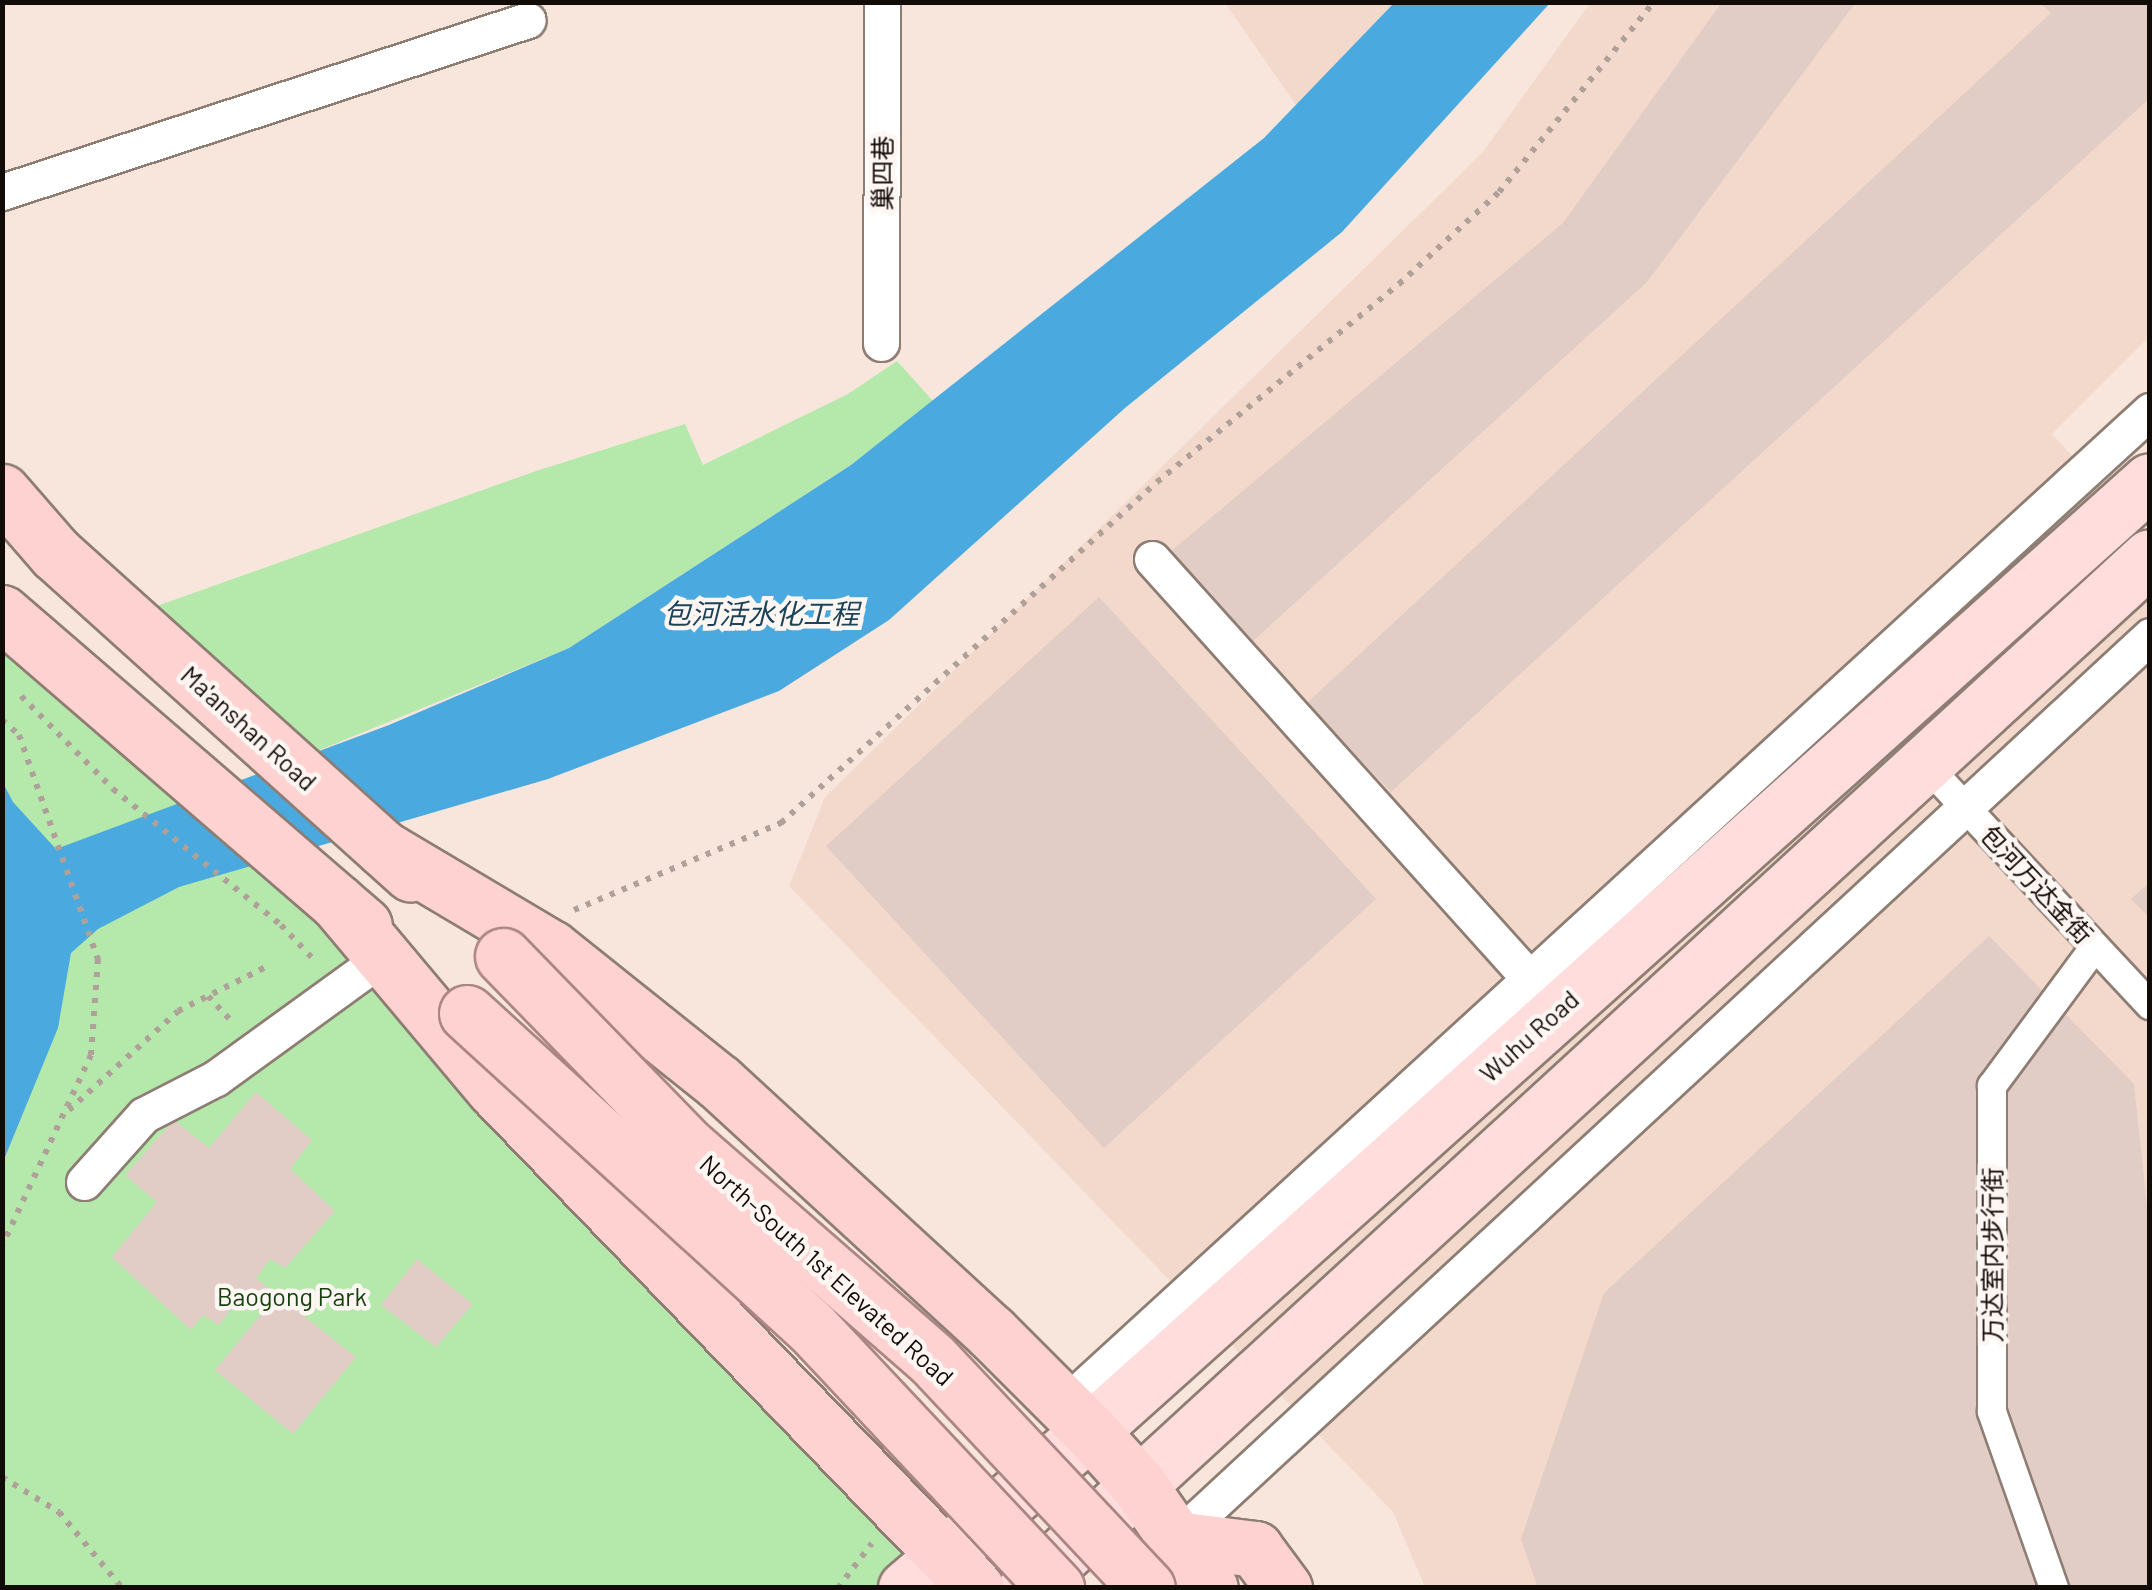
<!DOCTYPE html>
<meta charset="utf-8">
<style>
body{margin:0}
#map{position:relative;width:2152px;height:1590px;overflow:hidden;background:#f8e6dc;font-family:Barlow,"Noto Sans SC",sans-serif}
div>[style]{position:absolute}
.built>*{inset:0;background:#f2d9cb}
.green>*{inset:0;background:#b5e9ab}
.water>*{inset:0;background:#4aaadf}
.building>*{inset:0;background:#e1ccc6}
.path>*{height:6px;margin-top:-3px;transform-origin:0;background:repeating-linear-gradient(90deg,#afa099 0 5px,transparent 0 13px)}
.roads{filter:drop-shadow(2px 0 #8d7d73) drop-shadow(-2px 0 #8d7d73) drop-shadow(0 2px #8d7d73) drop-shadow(0 -2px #8d7d73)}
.pedestrian>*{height:28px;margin:-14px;padding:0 14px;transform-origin:14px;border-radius:14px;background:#fff}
.minor>*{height:35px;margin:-17.5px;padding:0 17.5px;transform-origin:17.5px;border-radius:17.5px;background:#fff}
.primary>*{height:55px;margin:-27.5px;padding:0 27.5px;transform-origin:27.5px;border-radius:27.5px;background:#fedddc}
.trunk>*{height:55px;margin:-27.5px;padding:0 27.5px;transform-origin:27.5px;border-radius:27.5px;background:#fed2d0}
.bridges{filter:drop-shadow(2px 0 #ab8683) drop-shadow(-2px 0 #ab8683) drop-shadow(0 2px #ab8683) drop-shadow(0 -2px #ab8683)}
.trunk-bridge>*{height:55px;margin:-27.5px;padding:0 27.5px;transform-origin:27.5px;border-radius:27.5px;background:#fed2d0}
span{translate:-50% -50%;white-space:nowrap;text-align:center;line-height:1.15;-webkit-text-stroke:9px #fdf6f2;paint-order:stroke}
.street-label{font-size:25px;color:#120c09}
.park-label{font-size:25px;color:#17400f}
.water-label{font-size:28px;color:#1b435a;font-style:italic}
.frame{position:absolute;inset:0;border:5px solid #120c09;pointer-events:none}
</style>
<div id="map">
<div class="built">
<i style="clip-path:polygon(1225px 3px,1394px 3px,1296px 105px)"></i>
<i style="clip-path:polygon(1590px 3px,2149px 3px,2149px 337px,2052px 434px,2149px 540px,2149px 1587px,1425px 1587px,1393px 1512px,789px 886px,825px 797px,1483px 152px)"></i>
</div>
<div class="green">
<i style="clip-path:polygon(897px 361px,933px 401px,851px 465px,569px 648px,288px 763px,126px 617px,536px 471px,685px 424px,703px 465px,848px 394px)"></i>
<i style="clip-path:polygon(2px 613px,337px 902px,943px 1554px,906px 1588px,3px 1587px)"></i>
</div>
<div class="water">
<i style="clip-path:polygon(1394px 3px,1550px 3px,1342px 232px,1125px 408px,889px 620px,779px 691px,548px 779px,179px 887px,98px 929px,71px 953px,58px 1028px,3px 1162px,2px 781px,13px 802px,56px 849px,389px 725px,569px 648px,851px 465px,1264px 138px)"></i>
</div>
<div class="building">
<i style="clip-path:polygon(1722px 2px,1856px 2px,1647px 282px,1252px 642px,1170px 552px,1563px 223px)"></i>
<i style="clip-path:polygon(2039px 2px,2150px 2px,2150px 98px,1391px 792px,1307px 703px,2051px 13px)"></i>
<i style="clip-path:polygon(1099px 597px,1376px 899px,1104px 1148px,826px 846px)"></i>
<i style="clip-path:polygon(2150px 882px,2150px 918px,2131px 899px)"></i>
<i style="clip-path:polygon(1989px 936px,2134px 1084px,2150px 1235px,2150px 1588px,1538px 1588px,1521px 1539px,1604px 1293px)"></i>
<i style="clip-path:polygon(256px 1092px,312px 1140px,290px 1169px,335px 1211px,285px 1268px,270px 1259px,256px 1278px,356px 1357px,293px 1434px,215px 1370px,262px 1313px,241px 1296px,219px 1325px,203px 1315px,191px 1330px,112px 1257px,157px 1202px,125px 1175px,174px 1120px,209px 1148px)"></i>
<i style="clip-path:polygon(417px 1259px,473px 1304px,436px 1347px,381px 1305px)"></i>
</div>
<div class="path">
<i style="left:21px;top:696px;width:131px;rotate:45.3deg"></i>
<i style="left:113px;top:789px;width:216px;rotate:39deg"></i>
<i style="left:281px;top:925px;width:51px;rotate:46.6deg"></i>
<i style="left:2px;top:720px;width:23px;rotate:41deg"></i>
<i style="left:19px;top:735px;width:238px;rotate:70.6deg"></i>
<i style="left:98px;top:959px;width:96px;rotate:94.2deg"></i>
<i style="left:91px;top:1055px;width:211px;rotate:115deg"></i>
<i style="left:574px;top:910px;width:225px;rotate:-22.8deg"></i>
<i style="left:781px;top:823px;width:508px;rotate:-42.21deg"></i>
<i style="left:1157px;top:482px;width:313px;rotate:-39.3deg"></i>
<i style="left:1399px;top:284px;width:136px;rotate:-42.6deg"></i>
<i style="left:1499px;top:192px;width:245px;rotate:-50.8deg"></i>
<i style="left:208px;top:996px;width:38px;rotate:47deg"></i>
<i style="left:69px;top:1110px;width:147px;rotate:-42.2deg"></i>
<i style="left:178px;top:1011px;width:103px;rotate:-26.6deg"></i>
<i style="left:2px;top:1477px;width:67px;rotate:31.6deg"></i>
<i style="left:59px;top:1512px;width:99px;rotate:50.3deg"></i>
<i style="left:838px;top:1588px;width:56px;rotate:-52.9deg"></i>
</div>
<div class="roads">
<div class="pedestrian">
<i style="left:1924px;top:763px;width:331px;rotate:47deg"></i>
<i style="left:2054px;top:1588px;width:187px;rotate:-109.4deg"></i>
<i style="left:1992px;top:1412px;width:326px;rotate:-90deg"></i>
<i style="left:1992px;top:1086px;width:173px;rotate:-53.5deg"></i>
</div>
<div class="minor">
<i style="left:2px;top:192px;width:553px;rotate:-18.11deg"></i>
<i style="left:881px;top:343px;width:341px;rotate:-89.8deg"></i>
<i style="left:1152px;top:559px;width:564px;rotate:48.02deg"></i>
<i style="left:84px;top:1182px;width:90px;rotate:-48.2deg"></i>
<i style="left:144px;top:1115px;width:81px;rotate:-27.2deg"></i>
<i style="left:216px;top:1078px;width:206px;rotate:-35.9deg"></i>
<i style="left:1063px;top:1406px;width:1474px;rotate:-42.47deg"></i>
<i style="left:1175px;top:1539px;width:1329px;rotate:-42.8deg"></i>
</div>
<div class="primary">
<i style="left:906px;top:1588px;width:242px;rotate:-40.5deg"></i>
<i style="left:1090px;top:1431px;width:1423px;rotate:-41.87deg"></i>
<i style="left:1026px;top:1588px;width:1525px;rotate:-42.53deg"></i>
</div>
<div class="trunk">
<i style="left:2px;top:492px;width:81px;rotate:49deg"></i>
<i style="left:55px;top:553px;width:479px;rotate:42deg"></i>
<i style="left:2px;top:613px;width:478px;rotate:40.8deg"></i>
<i style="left:384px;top:849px;width:194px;rotate:30.7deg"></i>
<i style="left:551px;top:948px;width:215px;rotate:38.6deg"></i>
<i style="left:719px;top:1082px;width:369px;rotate:42.6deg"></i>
<i style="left:991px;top:1332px;width:140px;rotate:45deg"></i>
<i style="left:1090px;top:1431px;width:72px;rotate:47.8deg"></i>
<i style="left:1138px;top:1484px;width:126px;rotate:55.3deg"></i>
<i style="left:337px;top:902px;width:246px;rotate:50deg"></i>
<i style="left:495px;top:1090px;width:692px;rotate:45.99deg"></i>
<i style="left:1175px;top:1539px;width:81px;rotate:7.1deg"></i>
<i style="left:1255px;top:1549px;width:49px;rotate:53.4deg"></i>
</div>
</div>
<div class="bridges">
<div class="trunk-bridge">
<i style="left:503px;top:956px;width:267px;rotate:45.8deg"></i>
<i style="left:689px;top:1147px;width:322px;rotate:41.1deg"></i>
<i style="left:932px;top:1359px;width:314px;rotate:46.8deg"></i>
<i style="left:467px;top:1013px;width:467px;rotate:42.4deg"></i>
<i style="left:812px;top:1328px;width:357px;rotate:46.8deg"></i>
</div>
</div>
<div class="street-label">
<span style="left:882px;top:173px;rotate:-90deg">巢四巷</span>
<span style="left:249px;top:728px;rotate:42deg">Ma'anshan Road</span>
<span style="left:2037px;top:884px;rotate:47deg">包河万达金街</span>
<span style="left:1529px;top:1036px;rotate:-42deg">Wuhu Road</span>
<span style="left:1992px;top:1255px;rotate:-90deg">万达室内步行街</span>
<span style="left:827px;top:1270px;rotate:42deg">North-South 1st Elevated Road</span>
</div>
<div class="park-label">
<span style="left:292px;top:1296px">Baogong Park</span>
</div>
<div class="water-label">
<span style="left:761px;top:613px">包河活水化工程</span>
</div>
<div class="frame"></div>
</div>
